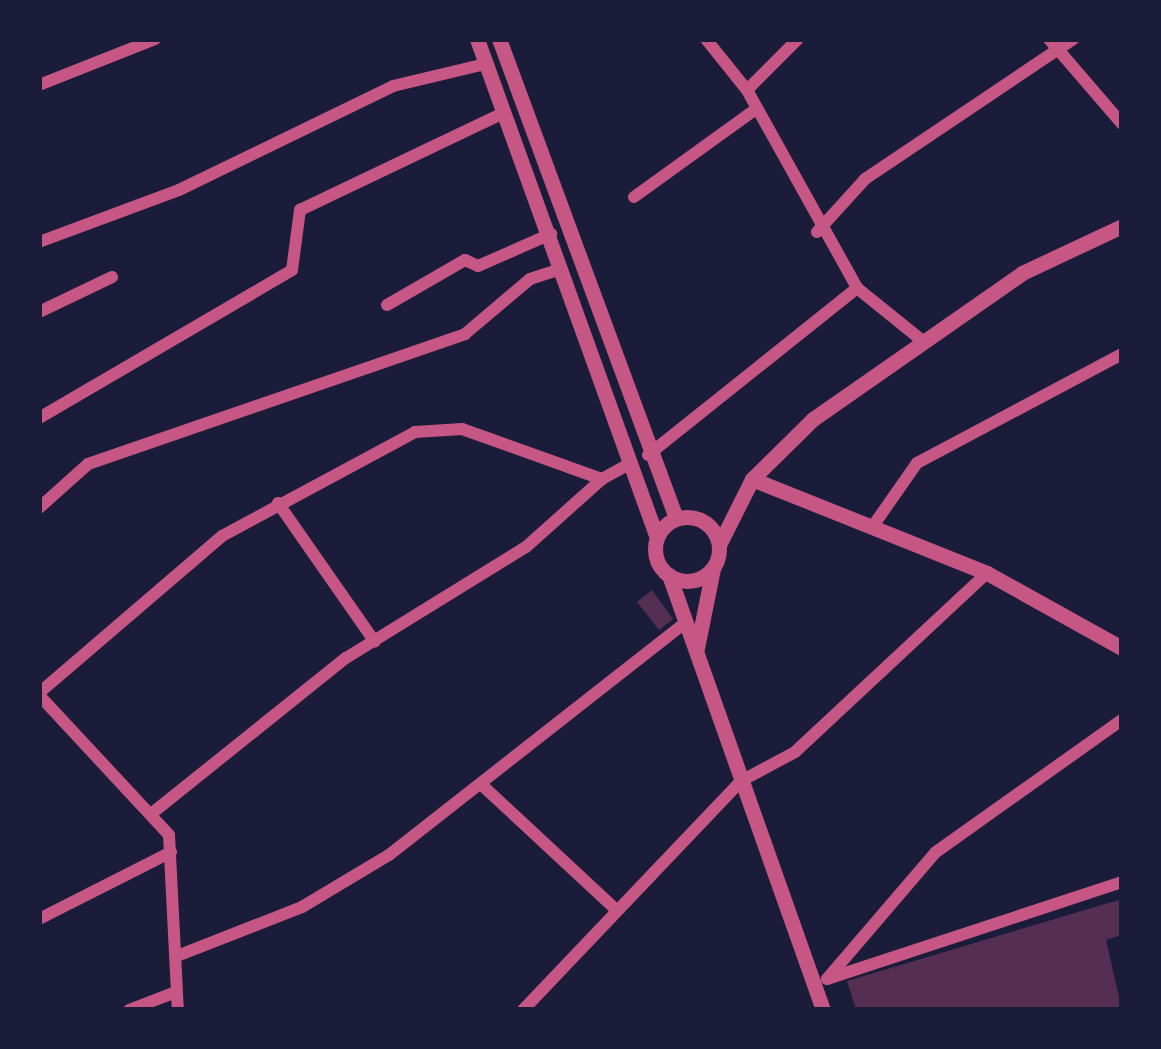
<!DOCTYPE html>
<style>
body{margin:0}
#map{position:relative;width:1161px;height:1049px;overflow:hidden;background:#1b1b3a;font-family:"PT Sans Narrow",sans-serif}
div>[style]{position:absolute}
.building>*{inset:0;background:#542f53}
.minor>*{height:12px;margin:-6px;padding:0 6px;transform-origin:6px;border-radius:6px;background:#c65784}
.tertiary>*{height:15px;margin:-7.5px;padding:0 7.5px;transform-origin:7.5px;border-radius:7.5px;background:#c65784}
.tertiary>.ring{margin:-7.5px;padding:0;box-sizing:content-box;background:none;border:15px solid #c65784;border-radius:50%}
span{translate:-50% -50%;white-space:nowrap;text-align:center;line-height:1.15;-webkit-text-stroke:9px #1b1b3a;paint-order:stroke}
.frame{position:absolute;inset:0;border:42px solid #1b1b3a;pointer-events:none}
</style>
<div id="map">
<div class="building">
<i style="clip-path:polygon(652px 590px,673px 619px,659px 630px,637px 602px)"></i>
<i style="clip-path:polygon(1122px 899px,1122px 935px,1106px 940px,1122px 1010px,856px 1010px,847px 981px)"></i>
</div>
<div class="minor">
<i style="left:706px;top:39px;width:65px;rotate:51.2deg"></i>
<i style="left:747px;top:90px;width:227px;rotate:60.9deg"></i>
<i style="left:857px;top:288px;width:80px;rotate:38.9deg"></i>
<i style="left:1049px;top:39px;width:112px;rotate:49.3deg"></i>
<i style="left:39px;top:85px;width:125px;rotate:-21.6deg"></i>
<i style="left:747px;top:90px;width:72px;rotate:-45deg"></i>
<i style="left:634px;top:197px;width:150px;rotate:-35.8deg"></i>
<i style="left:817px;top:232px;width:72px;rotate:-47.8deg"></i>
<i style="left:865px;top:179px;width:251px;rotate:-33.9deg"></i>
<i style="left:39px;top:242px;width:149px;rotate:-20.4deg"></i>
<i style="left:179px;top:190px;width:238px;rotate:-25.9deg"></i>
<i style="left:393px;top:86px;width:95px;rotate:-13.4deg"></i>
<i style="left:387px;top:305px;width:90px;rotate:-30deg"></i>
<i style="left:465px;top:260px;width:14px;rotate:25deg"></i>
<i style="left:478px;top:266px;width:80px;rotate:-23.7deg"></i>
<i style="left:39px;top:312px;width:81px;rotate:-25.6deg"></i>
<i style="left:39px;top:418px;width:293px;rotate:-30.3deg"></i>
<i style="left:292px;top:270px;width:61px;rotate:-82.4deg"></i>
<i style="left:300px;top:210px;width:223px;rotate:-25.5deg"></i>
<i style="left:648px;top:455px;width:268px;rotate:-38.6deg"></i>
<i style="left:278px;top:503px;width:169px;rotate:55.1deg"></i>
<i style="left:39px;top:508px;width:66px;rotate:-41.9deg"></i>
<i style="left:88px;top:464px;width:399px;rotate:-19deg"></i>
<i style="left:465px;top:334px;width:85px;rotate:-40.2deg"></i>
<i style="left:530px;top:279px;width:33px;rotate:-18deg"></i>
<i style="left:873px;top:526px;width:77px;rotate:-55.1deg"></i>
<i style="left:917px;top:463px;width:232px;rotate:-28deg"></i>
<i style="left:39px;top:693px;width:241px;rotate:-40.6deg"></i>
<i style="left:222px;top:536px;width:219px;rotate:-28.3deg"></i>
<i style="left:415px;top:432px;width:47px;rotate:-3.7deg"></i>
<i style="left:462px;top:429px;width:149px;rotate:19.7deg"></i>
<i style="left:602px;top:479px;width:31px;rotate:-29deg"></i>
<i style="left:39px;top:695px;width:191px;rotate:47.1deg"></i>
<i style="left:169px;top:835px;width:175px;rotate:87.1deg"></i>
<i style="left:484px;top:787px;width:175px;rotate:42.9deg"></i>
<i style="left:151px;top:814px;width:250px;rotate:-38.7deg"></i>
<i style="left:346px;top:658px;width:211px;rotate:-31.7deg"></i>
<i style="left:526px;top:547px;width:102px;rotate:-41.8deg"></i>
<i style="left:39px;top:919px;width:148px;rotate:-26.9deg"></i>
<i style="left:177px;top:956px;width:134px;rotate:-21.4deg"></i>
<i style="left:302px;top:907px;width:101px;rotate:-30.9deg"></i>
<i style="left:389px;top:855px;width:375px;rotate:-38.1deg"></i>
<i style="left:827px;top:979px;width:167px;rotate:-49.4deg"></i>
<i style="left:936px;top:852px;width:228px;rotate:-35.4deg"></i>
<i style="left:827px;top:979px;width:311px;rotate:-18.2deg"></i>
<i style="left:129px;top:1010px;width:50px;rotate:-21deg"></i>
<i style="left:523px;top:1010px;width:316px;rotate:-46.4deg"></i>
<i style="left:741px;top:781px;width:61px;rotate:-28.2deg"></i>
<i style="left:795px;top:752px;width:262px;rotate:-43deg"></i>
</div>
<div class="tertiary">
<i style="left:477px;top:39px;width:530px;rotate:70.16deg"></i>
<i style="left:499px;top:39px;width:511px;rotate:69.72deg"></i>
<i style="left:752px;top:479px;width:253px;rotate:21.8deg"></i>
<i style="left:987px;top:573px;width:154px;rotate:29.1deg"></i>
<i class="ring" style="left:655px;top:517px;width:49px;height:49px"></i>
<i style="left:719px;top:545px;width:74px;rotate:-63.4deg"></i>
<i style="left:752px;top:479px;width:86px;rotate:-44.5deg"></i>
<i style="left:813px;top:419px;width:255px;rotate:-34.9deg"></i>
<i style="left:1022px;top:273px;width:110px;rotate:-25.2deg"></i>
<i style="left:669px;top:575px;width:461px;rotate:70.5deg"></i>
<i style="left:697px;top:648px;width:81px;rotate:-78.6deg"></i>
</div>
<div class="frame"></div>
</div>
